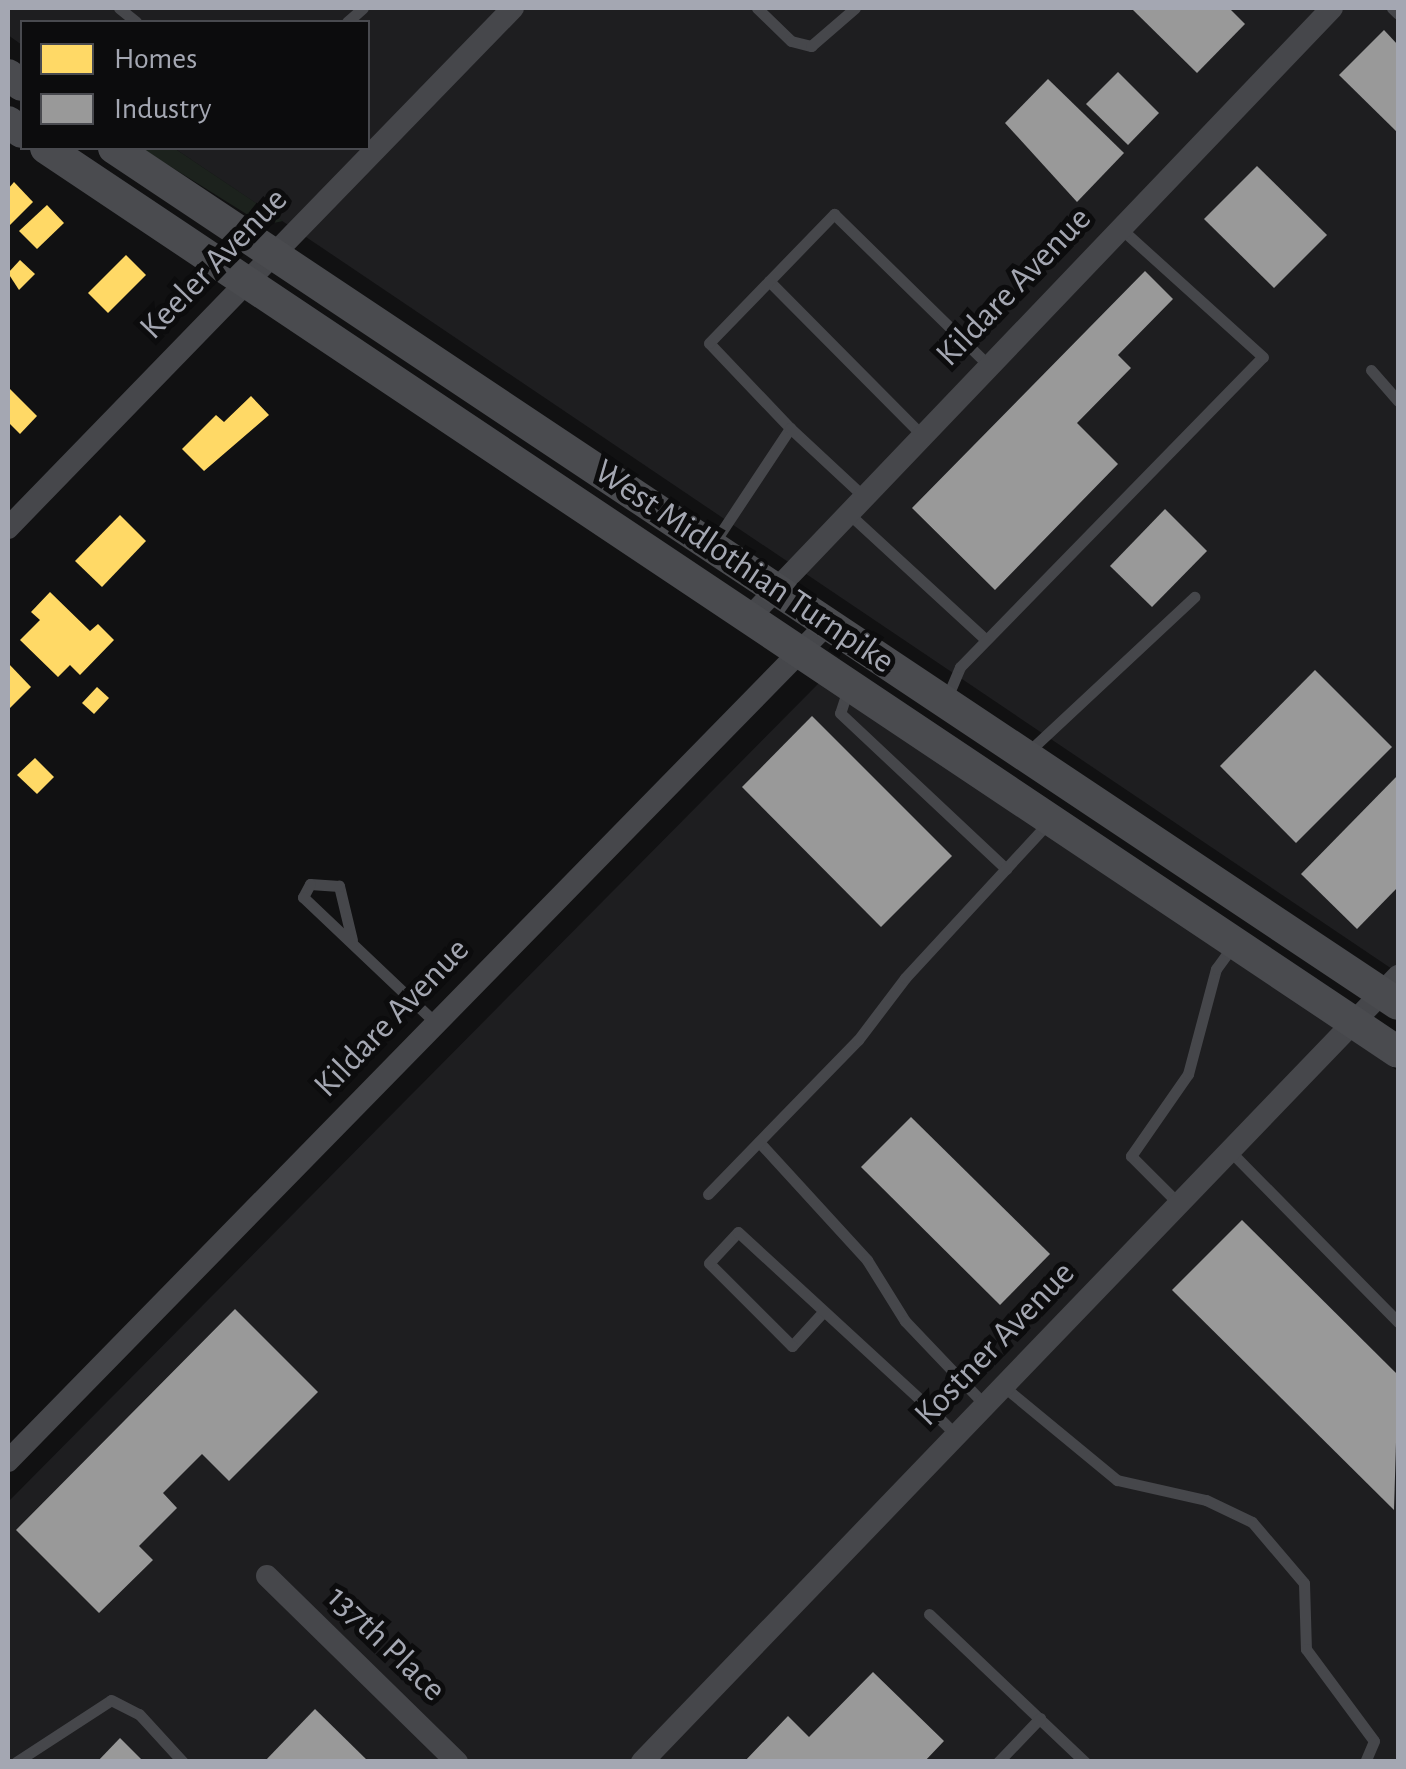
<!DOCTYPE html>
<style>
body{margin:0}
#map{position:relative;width:1406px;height:1769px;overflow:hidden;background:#111112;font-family:"Alegreya Sans",sans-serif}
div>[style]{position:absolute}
.built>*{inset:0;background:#1e1e20}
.green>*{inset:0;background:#1c221d}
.homes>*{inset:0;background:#ffd966}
.industry>*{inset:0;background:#999}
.service>*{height:11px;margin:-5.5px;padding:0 5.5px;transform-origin:5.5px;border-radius:5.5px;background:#46474b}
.minor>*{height:22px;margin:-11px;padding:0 11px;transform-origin:11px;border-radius:11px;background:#46474b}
.secondary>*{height:32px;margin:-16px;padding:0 16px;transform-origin:16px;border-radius:16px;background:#4a4b4f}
span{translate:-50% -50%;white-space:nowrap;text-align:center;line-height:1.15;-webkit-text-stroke:10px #0c0c0d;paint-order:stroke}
.street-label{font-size:35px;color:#a4a7b2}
.frame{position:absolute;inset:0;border:10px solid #a4a7b2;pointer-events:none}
.legend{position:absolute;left:20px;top:20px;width:350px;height:130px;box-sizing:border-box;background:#0c0c0d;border:2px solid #494a4f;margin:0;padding:12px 18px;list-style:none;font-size:30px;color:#a4a7b2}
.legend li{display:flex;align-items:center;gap:20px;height:50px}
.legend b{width:50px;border:2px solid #494a4f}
</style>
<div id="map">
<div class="built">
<i style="clip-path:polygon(8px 8px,1398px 8px,1398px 973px,174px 148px,368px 148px,368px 22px,22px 22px,22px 45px,8px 35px)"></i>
<i style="clip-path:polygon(820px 682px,1398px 1071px,1398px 1761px,8px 1762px,8px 1502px)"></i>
</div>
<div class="green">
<i style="clip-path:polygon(141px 148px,174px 148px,283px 221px,264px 225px)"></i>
</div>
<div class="homes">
<i style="clip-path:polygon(14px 182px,33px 202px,8px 227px,8px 189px)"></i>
<i style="clip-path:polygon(47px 205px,64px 223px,37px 249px,19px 231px)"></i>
<i style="clip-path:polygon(126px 255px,146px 275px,108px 313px,88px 293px)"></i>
<i style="clip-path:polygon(20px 260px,35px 274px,19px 290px,8px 273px)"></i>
<i style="clip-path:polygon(10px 389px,37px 416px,20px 434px,8px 422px)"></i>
<i style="clip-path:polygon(251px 396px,269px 415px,204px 471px,182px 449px,216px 415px,224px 422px)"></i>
<i style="clip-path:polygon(120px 515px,146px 541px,102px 587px,75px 561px)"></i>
<i style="clip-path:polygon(50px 592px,90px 631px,98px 624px,114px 640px,80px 675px,70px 665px,58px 677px,20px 640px,40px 620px,31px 612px)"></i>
<i style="clip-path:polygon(8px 663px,31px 687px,8px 710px)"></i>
<i style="clip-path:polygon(97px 687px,109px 698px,94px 714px,82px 703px)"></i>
<i style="clip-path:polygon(35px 758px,54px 777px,37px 794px,17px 775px)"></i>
</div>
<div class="industry">
<i style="clip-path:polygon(1131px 8px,1229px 8px,1245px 24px,1197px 73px)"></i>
<i style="clip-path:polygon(1384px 30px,1398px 45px,1398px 133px,1339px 75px)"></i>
<i style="clip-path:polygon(1118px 72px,1159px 113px,1128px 145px,1086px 104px)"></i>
<i style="clip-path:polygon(1048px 79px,1124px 153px,1077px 202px,1005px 123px)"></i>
<i style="clip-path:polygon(1257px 166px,1327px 235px,1274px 288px,1204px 219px)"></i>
<i style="clip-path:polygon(1145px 271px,1173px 299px,1118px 355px,1131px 368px,1077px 423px,1118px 464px,995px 590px,912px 508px)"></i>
<i style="clip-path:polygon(1165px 509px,1207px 551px,1152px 607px,1110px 566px)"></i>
<i style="clip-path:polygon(1315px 670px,1392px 747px,1296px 843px,1220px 766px)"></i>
<i style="clip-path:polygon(812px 716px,952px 856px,881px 927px,742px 787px)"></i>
<i style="clip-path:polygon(1398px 775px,1398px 887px,1357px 929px,1301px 874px)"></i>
<i style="clip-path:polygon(911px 1117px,1050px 1254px,1000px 1305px,861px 1167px)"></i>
<i style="clip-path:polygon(1242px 1220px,1398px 1375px,1394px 1510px,1172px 1290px)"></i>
<i style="clip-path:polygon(235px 1309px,318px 1392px,229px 1481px,202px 1454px,163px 1493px,177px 1508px,139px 1546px,153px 1560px,99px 1613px,16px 1530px)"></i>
<i style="clip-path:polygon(873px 1672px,944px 1741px,924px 1762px,744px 1762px,788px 1716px,809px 1737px)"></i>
<i style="clip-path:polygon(315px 1709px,369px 1762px,264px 1762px)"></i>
<i style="clip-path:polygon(120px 1738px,144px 1762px,97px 1762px)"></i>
</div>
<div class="service">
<i style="left:119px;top:8px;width:22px;rotate:39deg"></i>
<i style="left:757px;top:8px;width:47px;rotate:44.1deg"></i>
<i style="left:791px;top:41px;width:21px;rotate:14deg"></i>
<i style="left:811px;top:46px;width:58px;rotate:-40.8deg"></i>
<i style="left:1392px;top:8px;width:8px;rotate:45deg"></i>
<i style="left:347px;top:22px;width:21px;rotate:-41deg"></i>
<i style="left:769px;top:281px;width:216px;rotate:45.2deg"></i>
<i style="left:1371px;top:370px;width:41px;rotate:48.9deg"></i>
<i style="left:790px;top:428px;width:117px;rotate:-133.6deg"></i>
<i style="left:709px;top:343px;width:180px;rotate:-45.9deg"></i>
<i style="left:834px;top:214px;width:216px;rotate:44.4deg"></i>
<i style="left:848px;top:513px;width:186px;rotate:42.6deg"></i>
<i style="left:714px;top:543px;width:138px;rotate:-56.5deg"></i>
<i style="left:790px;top:428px;width:98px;rotate:42.9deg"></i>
<i style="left:848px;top:689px;width:25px;rotate:108deg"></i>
<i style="left:840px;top:713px;width:228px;rotate:43.2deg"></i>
<i style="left:946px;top:700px;width:36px;rotate:-67deg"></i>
<i style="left:960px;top:667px;width:433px;rotate:-45.7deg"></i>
<i style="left:1263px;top:357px;width:193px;rotate:-137.9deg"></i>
<i style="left:1027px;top:753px;width:229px;rotate:-43deg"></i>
<i style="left:352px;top:940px;width:56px;rotate:-103.5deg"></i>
<i style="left:339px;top:886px;width:29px;rotate:-176deg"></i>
<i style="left:310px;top:884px;width:15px;rotate:118deg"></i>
<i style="left:303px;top:897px;width:183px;rotate:43.5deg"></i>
<i style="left:759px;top:1142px;width:160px;rotate:47.5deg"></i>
<i style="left:867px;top:1260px;width:72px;rotate:58.1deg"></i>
<i style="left:905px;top:1321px;width:116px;rotate:46.4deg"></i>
<i style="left:1230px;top:1151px;width:240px;rotate:45.5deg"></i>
<i style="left:708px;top:1194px;width:215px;rotate:-45.8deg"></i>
<i style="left:858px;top:1040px;width:78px;rotate:-52.8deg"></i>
<i style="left:905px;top:978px;width:211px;rotate:-47.3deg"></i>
<i style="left:1179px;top:1204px;width:68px;rotate:-135deg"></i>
<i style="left:1131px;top:1156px;width:100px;rotate:-55.2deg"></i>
<i style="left:1188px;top:1074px;width:109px;rotate:-75.1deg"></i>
<i style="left:1216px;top:969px;width:29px;rotate:-54deg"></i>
<i style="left:823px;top:1312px;width:46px;rotate:132.4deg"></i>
<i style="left:792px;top:1346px;width:117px;rotate:-135deg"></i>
<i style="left:709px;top:1263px;width:42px;rotate:-46.9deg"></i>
<i style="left:738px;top:1232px;width:255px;rotate:42.6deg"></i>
<i style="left:926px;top:1405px;width:42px;rotate:45deg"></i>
<i style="left:1003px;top:1386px;width:148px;rotate:39.5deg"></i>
<i style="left:1117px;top:1480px;width:91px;rotate:12.7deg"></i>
<i style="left:1206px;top:1500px;width:51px;rotate:25.6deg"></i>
<i style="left:1252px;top:1522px;width:80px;rotate:49.6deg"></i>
<i style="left:1304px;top:1583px;width:66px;rotate:88.3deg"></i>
<i style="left:1306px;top:1649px;width:114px;rotate:53.5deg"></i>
<i style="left:1374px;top:1741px;width:23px;rotate:113deg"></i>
<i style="left:929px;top:1614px;width:215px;rotate:43.5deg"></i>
<i style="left:16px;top:1762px;width:113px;rotate:-33.1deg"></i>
<i style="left:111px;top:1700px;width:31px;rotate:27deg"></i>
<i style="left:139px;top:1714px;width:65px;rotate:47.5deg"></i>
<i style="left:998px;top:1762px;width:61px;rotate:-46.3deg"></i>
</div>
<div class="minor">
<i style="left:8px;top:528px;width:725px;rotate:-45.84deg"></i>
<i style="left:749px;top:618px;width:844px;rotate:-46.3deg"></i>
<i style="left:8px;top:1461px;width:1170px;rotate:-45.62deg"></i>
<i style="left:267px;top:1576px;width:266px;rotate:44.4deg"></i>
<i style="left:642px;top:1762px;width:1091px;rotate:-46.11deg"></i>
</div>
<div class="secondary">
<i style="left:8px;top:75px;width:17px;rotate:36deg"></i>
<i style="left:8px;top:122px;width:17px;rotate:36deg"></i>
<i style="left:46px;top:148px;width:1626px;rotate:33.77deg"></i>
<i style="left:114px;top:148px;width:1543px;rotate:33.69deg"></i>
</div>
<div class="street-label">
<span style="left:214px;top:264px;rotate:-46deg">Keeler Avenue</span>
<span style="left:1014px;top:287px;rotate:-46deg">Kildare Avenue</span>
<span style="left:744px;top:567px;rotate:34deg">West Midlothian Turnpike</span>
<span style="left:392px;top:1018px;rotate:-46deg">Kildare Avenue</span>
<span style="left:995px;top:1344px;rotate:-46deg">Kostner Avenue</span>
<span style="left:386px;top:1644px;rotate:44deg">137th Place</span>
</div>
<div class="frame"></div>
<ul class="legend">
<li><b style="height:28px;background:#ffd966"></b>Homes</li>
<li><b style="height:28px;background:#999"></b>Industry</li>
</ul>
</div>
